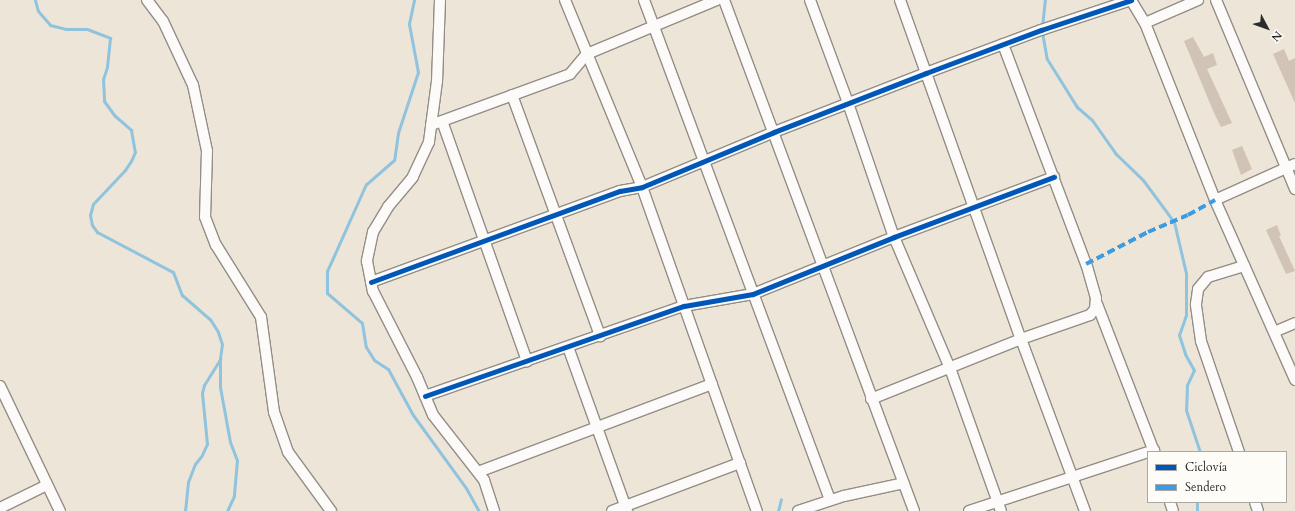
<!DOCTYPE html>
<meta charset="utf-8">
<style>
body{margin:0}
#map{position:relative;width:1295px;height:511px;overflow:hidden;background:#ede5d7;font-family:Cardo,serif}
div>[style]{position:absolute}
.stream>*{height:3px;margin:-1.5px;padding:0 1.5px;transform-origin:1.5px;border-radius:1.5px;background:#90c3de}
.building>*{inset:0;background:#d1c3b5}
.roads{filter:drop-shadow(1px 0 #928e87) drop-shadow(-1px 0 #928e87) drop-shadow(0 1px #928e87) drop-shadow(0 -1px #928e87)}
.minor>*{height:10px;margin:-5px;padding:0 5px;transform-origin:5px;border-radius:5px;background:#fcfbf9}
.quiet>*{height:4px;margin-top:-2px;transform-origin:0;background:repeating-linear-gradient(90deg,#3d9ce1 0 8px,transparent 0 12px)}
.cycleway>*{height:5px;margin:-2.5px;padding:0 2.5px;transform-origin:2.5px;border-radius:2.5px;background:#0057b8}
span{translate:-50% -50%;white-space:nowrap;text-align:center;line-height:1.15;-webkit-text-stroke:3px #fdfcf7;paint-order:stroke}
.legend{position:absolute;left:1147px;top:451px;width:140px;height:52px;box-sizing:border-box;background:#fdfcf7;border:1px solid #a9a8a5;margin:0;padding:5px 7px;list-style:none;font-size:12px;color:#2b2b2b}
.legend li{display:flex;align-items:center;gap:8px;height:20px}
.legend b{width:20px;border:1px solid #a9a8a5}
.north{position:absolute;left:1247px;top:8px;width:40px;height:40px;-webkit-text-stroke:3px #fdfcf7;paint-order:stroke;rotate:131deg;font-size:11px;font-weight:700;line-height:16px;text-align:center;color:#2b2b2b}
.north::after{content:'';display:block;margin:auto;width:14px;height:18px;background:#2b2b2b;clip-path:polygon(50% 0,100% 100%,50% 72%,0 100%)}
</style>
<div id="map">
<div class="stream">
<i style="left:35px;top:0;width:11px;rotate:75deg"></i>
<i style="left:38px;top:11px;width:18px;rotate:49deg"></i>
<i style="left:50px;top:25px;width:16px;rotate:14deg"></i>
<i style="left:66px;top:29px;width:21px"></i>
<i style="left:87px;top:29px;width:25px;rotate:21deg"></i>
<i style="left:110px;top:38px;width:29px;rotate:96deg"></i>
<i style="left:107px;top:67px;width:13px;rotate:108deg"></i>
<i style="left:103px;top:79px;width:22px;rotate:87deg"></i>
<i style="left:104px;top:101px;width:17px;rotate:54deg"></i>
<i style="left:114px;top:115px;width:23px;rotate:41deg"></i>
<i style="left:131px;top:130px;width:22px;rotate:80deg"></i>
<i style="left:135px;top:152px;width:10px;rotate:114deg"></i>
<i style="left:131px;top:161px;width:11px;rotate:124deg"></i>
<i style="left:125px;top:170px;width:47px;rotate:133.3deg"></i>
<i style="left:93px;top:204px;width:11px;rotate:105deg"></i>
<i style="left:90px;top:215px;width:10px;rotate:79deg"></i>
<i style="left:92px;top:225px;width:9px;rotate:54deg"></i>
<i style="left:97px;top:232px;width:86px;rotate:27.8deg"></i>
<i style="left:173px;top:272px;width:25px;rotate:69deg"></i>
<i style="left:182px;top:295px;width:37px;rotate:41deg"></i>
<i style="left:210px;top:319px;width:15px;rotate:58deg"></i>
<i style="left:218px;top:332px;width:13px;rotate:72deg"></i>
<i style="left:222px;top:344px;width:14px;rotate:98deg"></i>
<i style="left:220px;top:358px;width:29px;rotate:90deg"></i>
<i style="left:220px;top:387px;width:56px;rotate:79.7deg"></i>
<i style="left:230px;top:442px;width:19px;rotate:69deg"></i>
<i style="left:237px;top:460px;width:36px;rotate:95deg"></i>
<i style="left:234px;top:496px;width:17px;rotate:115deg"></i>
<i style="left:414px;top:0;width:25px;rotate:102deg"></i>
<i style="left:409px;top:24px;width:49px;rotate:79.4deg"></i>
<i style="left:418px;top:72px;width:64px;rotate:108.2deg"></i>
<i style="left:398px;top:133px;width:27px;rotate:98deg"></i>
<i style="left:394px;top:160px;width:37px;rotate:139deg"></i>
<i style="left:366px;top:184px;width:95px;rotate:114.1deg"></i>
<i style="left:327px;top:271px;width:22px;rotate:90deg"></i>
<i style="left:327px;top:293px;width:46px;rotate:40.6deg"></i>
<i style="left:362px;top:323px;width:24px;rotate:81deg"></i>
<i style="left:366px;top:347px;width:15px;rotate:58deg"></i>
<i style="left:374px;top:360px;width:17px;rotate:33deg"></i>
<i style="left:388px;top:369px;width:52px;rotate:61.5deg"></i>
<i style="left:413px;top:415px;width:90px;rotate:54deg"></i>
<i style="left:466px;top:488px;width:26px;rotate:61deg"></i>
<i style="left:1042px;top:27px;width:27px;rotate:-84deg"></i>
<i style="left:1042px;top:32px;width:27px;rotate:80deg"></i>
<i style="left:1047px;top:59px;width:57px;rotate:58deg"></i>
<i style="left:1077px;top:107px;width:20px;rotate:41deg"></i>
<i style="left:1092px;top:120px;width:42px;rotate:54.8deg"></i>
<i style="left:1116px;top:154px;width:37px;rotate:44deg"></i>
<i style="left:1143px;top:180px;width:52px;rotate:53.6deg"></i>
<i style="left:1174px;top:222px;width:52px;rotate:76.8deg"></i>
<i style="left:1186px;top:273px;width:42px;rotate:90deg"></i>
<i style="left:1186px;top:315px;width:21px;rotate:109deg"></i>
<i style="left:1179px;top:335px;width:20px;rotate:72deg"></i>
<i style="left:1185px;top:354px;width:18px;rotate:61deg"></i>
<i style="left:1194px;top:370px;width:17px;rotate:115deg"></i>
<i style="left:1187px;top:385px;width:25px;rotate:92deg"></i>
<i style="left:1186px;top:410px;width:44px;rotate:71.6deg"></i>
<i style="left:1197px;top:502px;width:9px;rotate:90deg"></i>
<i style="left:185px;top:511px;width:29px;rotate:-84deg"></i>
<i style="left:188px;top:482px;width:19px;rotate:-69deg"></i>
<i style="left:195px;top:464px;width:11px;rotate:-52deg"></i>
<i style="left:202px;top:455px;width:12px;rotate:-66deg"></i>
<i style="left:207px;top:444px;width:51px;rotate:-95.6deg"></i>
<i style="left:202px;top:393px;width:8px;rotate:-76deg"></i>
<i style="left:204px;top:385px;width:31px;rotate:-58deg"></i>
<i style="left:778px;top:511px;width:12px;rotate:-76deg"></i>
</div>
<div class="building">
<i style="clip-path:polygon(1193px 37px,1204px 57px,1213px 53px,1217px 65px,1207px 69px,1232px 123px,1221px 127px,1214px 113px,1184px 41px)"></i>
<i style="clip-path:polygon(1284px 49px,1289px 61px,1295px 58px,1295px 103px,1273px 54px)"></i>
<i style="clip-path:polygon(1242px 146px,1252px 169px,1241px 175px,1232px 150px)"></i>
<i style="clip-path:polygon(1277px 225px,1281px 236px,1279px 236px,1295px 271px,1286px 274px,1266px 230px)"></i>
</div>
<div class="roads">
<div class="minor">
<i style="left:147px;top:0;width:26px;rotate:53deg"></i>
<i style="left:163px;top:21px;width:71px;rotate:64.9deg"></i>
<i style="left:193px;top:85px;width:67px;rotate:78deg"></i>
<i style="left:207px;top:151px;width:66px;rotate:91.7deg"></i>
<i style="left:205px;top:217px;width:30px;rotate:69deg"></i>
<i style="left:216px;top:245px;width:85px;rotate:58deg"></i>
<i style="left:261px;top:317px;width:96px;rotate:82.2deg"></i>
<i style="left:274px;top:412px;width:42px;rotate:70.7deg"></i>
<i style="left:288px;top:452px;width:73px;rotate:53.9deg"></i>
<i style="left:440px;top:0;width:81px;rotate:92.1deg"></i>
<i style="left:437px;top:81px;width:62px;rotate:97.5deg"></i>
<i style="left:429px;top:142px;width:38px;rotate:115deg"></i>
<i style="left:413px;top:177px;width:39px;rotate:130deg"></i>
<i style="left:388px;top:207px;width:29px;rotate:121deg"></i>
<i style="left:373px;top:232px;width:30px;rotate:102deg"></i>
<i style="left:367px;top:261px;width:31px;rotate:79deg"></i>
<i style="left:373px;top:291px;width:97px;rotate:62.9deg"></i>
<i style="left:417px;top:377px;width:41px;rotate:67.2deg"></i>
<i style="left:433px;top:415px;width:83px;rotate:51.9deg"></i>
<i style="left:484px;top:480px;width:33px;rotate:72deg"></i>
<i style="left:565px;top:0;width:202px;rotate:67.6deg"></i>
<i style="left:642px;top:187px;width:344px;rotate:70.5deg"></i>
<i style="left:644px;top:0;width:533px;rotate:69.59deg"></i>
<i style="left:724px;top:0;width:545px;rotate:69.6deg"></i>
<i style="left:810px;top:0;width:110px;rotate:69.7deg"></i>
<i style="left:848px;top:103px;width:142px;rotate:71.1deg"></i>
<i style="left:894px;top:237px;width:142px;rotate:66.9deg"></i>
<i style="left:950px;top:368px;width:152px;rotate:70.4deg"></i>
<i style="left:900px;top:0;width:360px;rotate:70.4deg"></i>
<i style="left:1021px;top:339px;width:184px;rotate:69.6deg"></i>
<i style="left:1131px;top:0;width:27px;rotate:59deg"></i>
<i style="left:1145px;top:23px;width:190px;rotate:68.4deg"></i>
<i style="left:1215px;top:200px;width:197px;rotate:66deg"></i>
<i style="left:1216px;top:0;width:205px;rotate:67.3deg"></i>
<i style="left:1145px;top:23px;width:58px;rotate:-23.5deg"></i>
<i style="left:512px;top:95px;width:257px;rotate:69.9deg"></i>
<i style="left:442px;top:121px;width:255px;rotate:70.5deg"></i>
<i style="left:431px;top:125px;width:148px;rotate:-20.1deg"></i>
<i style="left:570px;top:74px;width:26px;rotate:-50deg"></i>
<i style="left:587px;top:54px;width:141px;rotate:-22.6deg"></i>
<i style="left:1215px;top:200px;width:88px;rotate:-24.2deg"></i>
<i style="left:371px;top:282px;width:265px;rotate:-20.1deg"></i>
<i style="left:620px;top:191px;width:22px;rotate:-10deg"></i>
<i style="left:642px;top:187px;width:143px;rotate:-22.6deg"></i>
<i style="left:774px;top:132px;width:163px;rotate:-21.2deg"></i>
<i style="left:926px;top:73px;width:123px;rotate:-20.5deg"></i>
<i style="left:1041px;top:30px;width:95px;rotate:-18.4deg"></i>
<i style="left:1097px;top:304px;width:159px;rotate:68.9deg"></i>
<i style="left:1274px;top:332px;width:23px;rotate:-23deg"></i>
<i style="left:568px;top:347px;width:174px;rotate:70.2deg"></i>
<i style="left:0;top:386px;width:139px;rotate:64.4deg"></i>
<i style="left:425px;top:396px;width:274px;rotate:-19.2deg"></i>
<i style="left:684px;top:306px;width:70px;rotate:-9.9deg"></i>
<i style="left:753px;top:294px;width:152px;rotate:-22deg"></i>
<i style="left:894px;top:237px;width:171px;rotate:-20.6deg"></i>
<i style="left:871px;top:399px;width:162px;rotate:-21.8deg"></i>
<i style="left:1021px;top:339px;width:73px;rotate:-19.2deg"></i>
<i style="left:1090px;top:315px;width:8px;rotate:-50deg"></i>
<i style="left:1095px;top:309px;width:11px;rotate:-85deg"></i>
<i style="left:1096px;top:298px;width:35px;rotate:-106deg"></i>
<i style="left:1086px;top:264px;width:235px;rotate:-110.7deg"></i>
<i style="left:1239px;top:452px;width:117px;rotate:-108.9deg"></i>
<i style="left:1201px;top:341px;width:37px;rotate:-98deg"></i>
<i style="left:1196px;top:304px;width:15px;rotate:-82deg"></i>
<i style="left:1198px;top:289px;width:16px;rotate:-50deg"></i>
<i style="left:1208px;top:277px;width:38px;rotate:-17deg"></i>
<i style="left:478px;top:472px;width:250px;rotate:-20.6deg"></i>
<i style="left:1170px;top:502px;width:9px;rotate:72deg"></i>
<i style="left:1255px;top:502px;width:9px;rotate:72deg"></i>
<i style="left:0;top:508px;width:52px;rotate:-26.1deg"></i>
<i style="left:612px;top:511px;width:137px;rotate:-20.6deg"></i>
<i style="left:798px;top:511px;width:48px;rotate:-18.1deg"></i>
<i style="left:844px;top:496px;width:61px;rotate:-12.2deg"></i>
<i style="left:969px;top:511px;width:195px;rotate:-18.2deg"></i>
</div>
</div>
<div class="quiet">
<i style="left:1086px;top:264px;width:70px;rotate:-27.3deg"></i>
<i style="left:1148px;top:232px;width:43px;rotate:-23deg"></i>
<i style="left:1188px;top:215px;width:31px;rotate:-29deg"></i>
</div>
<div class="cycleway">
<i style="left:371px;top:282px;width:265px;rotate:-20.1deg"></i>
<i style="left:620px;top:191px;width:22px;rotate:-10deg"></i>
<i style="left:642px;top:187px;width:143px;rotate:-22.6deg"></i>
<i style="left:774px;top:132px;width:163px;rotate:-21.2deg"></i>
<i style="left:926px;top:73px;width:123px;rotate:-20.5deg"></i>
<i style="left:1041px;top:30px;width:95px;rotate:-18.4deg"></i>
<i style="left:425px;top:396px;width:274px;rotate:-19.2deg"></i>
<i style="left:684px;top:306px;width:70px;rotate:-9.9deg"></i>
<i style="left:753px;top:294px;width:152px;rotate:-22deg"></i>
<i style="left:894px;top:237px;width:171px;rotate:-20.6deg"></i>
</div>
<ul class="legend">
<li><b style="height:5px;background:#0057b8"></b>Ciclovía</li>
<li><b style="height:5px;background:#3d9ce1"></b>Sendero</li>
</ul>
<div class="north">N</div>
</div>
